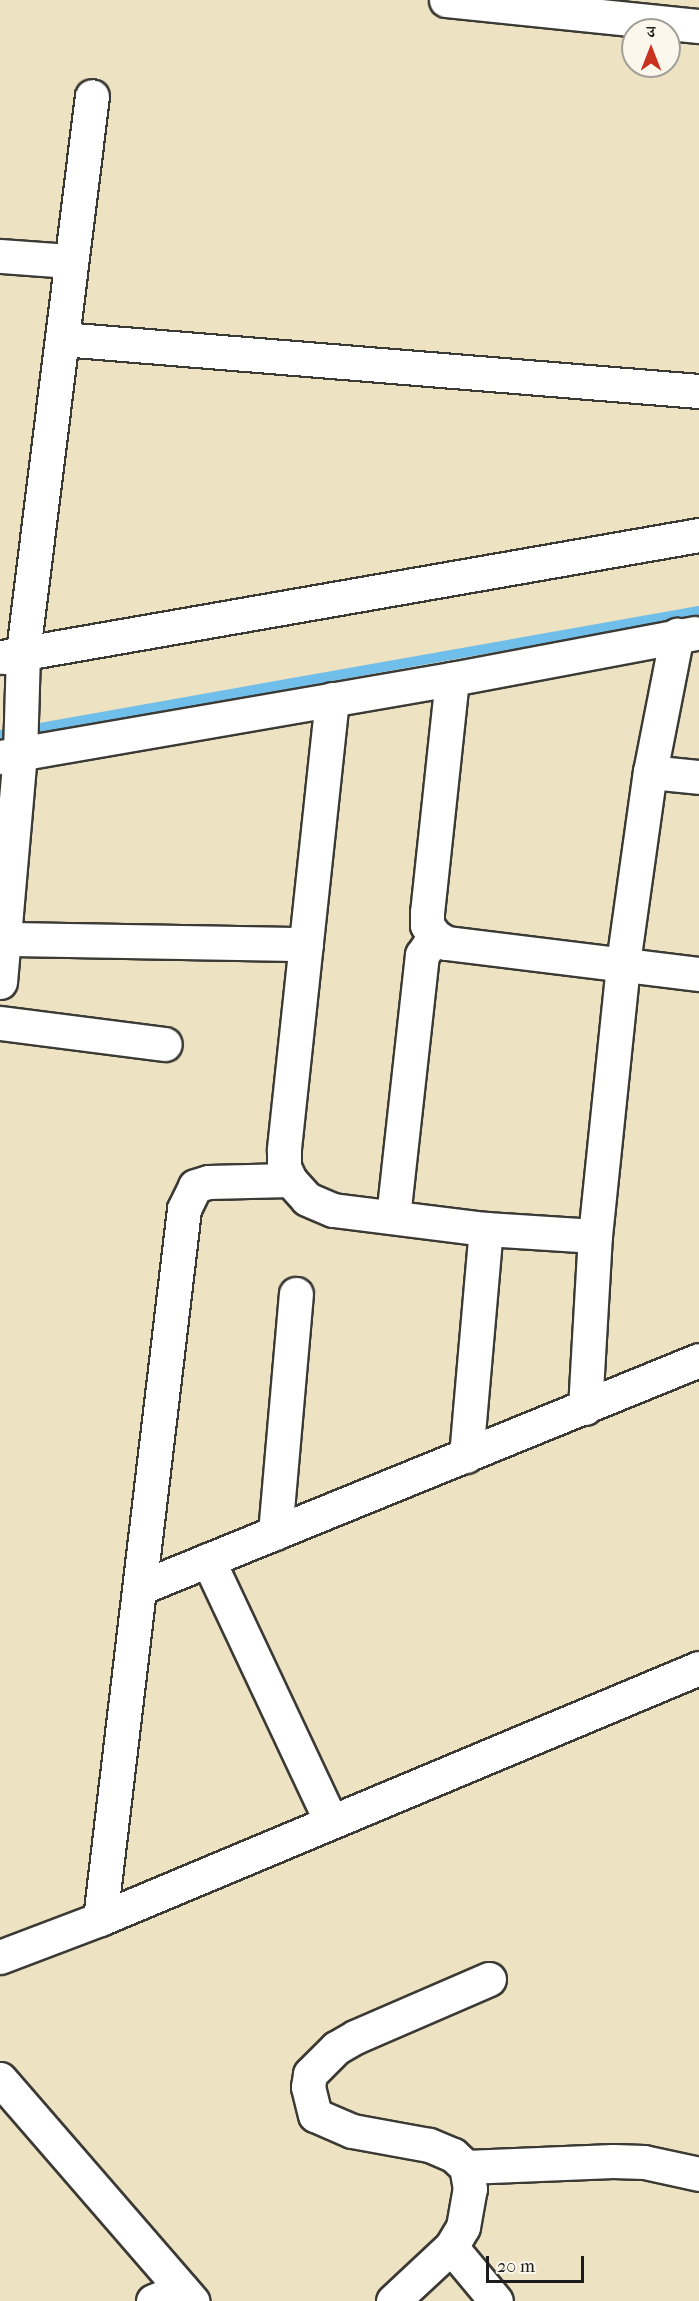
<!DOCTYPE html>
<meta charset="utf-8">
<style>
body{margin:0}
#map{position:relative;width:699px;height:2301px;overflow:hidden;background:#ede2c1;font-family:"IM FELL French Canon","Noto Serif Devanagari",serif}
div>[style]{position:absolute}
.stream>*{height:10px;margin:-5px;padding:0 5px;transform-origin:5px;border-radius:5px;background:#70beea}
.roads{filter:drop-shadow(2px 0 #3b3a35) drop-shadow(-2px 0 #3b3a35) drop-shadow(0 2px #3b3a35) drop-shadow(0 -2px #3b3a35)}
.minor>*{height:33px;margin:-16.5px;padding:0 16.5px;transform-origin:16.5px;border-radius:16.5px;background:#fff}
span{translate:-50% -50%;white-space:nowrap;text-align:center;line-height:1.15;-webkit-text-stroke:4.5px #fbf7ec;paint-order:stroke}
.north{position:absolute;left:621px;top:18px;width:60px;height:60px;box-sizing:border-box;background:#fbf7ec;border:2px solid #a29f99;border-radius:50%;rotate:0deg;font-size:16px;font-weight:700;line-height:24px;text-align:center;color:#1c1c1c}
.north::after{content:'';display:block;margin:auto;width:21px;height:27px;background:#c8321e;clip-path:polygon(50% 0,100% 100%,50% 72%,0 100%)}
.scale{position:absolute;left:486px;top:2256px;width:98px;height:27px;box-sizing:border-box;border:3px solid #1c1c1c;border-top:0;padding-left:8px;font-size:18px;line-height:21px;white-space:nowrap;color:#1c1c1c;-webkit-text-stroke:4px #fbf7ec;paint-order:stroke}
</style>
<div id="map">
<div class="stream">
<i style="left:0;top:735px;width:710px;rotate:-10.06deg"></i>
</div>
<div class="roads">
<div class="minor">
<i style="left:446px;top:0;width:254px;rotate:5.9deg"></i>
<i style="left:0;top:256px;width:70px;rotate:4.1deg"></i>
<i style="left:62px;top:339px;width:639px;rotate:4.67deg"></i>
<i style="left:2px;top:657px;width:708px;rotate:-9.93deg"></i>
<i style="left:452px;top:679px;width:234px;rotate:96.1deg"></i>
<i style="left:427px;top:912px;width:13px;rotate:90deg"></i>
<i style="left:427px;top:925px;width:14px;rotate:54deg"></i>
<i style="left:435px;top:936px;width:13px;rotate:32deg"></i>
<i style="left:446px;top:943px;width:255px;rotate:7deg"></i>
<i style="left:332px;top:699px;width:454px;rotate:96.1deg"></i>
<i style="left:284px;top:1150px;width:17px;rotate:90deg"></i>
<i style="left:284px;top:1167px;width:14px;rotate:65deg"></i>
<i style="left:290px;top:1180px;width:25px;rotate:48deg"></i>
<i style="left:307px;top:1199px;width:28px;rotate:23deg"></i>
<i style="left:333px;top:1210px;width:154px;rotate:7.1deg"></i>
<i style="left:486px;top:1229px;width:109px;rotate:3.7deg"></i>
<i style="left:0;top:757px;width:459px;rotate:-9.8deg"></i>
<i style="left:452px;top:679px;width:247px;rotate:-10.7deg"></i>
<i style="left:650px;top:772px;width:49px;rotate:5.8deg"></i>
<i style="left:5px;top:939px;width:301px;rotate:1deg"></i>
<i style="left:0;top:982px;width:229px;rotate:-85deg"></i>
<i style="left:20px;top:754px;width:102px;rotate:-88.3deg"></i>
<i style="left:23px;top:652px;width:560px;rotate:-82.93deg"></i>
<i style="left:0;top:1023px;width:166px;rotate:7.3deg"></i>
<i style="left:393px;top:1217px;width:264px;rotate:-83.7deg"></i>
<i style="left:422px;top:955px;width:23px;rotate:-56deg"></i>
<i style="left:585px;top:1408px;width:172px;rotate:-86.7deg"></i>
<i style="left:595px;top:1236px;width:274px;rotate:-84.1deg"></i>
<i style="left:623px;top:963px;width:193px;rotate:-82deg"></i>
<i style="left:650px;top:772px;width:140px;rotate:-78.9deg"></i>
<i style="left:466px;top:1456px;width:228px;rotate:-85deg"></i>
<i style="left:275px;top:1533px;width:240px;rotate:-85deg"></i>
<i style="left:208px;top:1560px;width:289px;rotate:64.8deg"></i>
<i style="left:142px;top:1587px;width:601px;rotate:-22.17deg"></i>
<i style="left:100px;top:1919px;width:715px;rotate:-83.25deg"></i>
<i style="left:184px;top:1209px;width:25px;rotate:-64deg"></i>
<i style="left:195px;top:1186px;width:14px;rotate:-17deg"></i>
<i style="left:208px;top:1182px;width:82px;rotate:-1.4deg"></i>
<i style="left:0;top:1957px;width:107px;rotate:-20.8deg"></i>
<i style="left:100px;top:1919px;width:649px;rotate:-22.74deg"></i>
<i style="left:0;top:2079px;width:294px;rotate:49.1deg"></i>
<i style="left:466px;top:2167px;width:147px;rotate:-2.3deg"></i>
<i style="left:613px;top:2161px;width:31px;rotate:2deg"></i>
<i style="left:644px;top:2162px;width:56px;rotate:12.3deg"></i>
<i style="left:451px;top:2247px;width:70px;rotate:50.2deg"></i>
<i style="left:153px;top:2301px;width:31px;rotate:-22deg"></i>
<i style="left:393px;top:2301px;width:79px;rotate:-43deg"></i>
<i style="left:451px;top:2247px;width:23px;rotate:-59deg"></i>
<i style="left:463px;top:2227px;width:39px;rotate:-80deg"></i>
<i style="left:470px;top:2189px;width:22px;rotate:-100deg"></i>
<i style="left:466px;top:2167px;width:18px;rotate:-137deg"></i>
<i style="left:453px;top:2155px;width:26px;rotate:-157deg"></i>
<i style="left:429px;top:2145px;width:78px;rotate:-169.7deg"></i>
<i style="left:352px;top:2131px;width:40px;rotate:-156.6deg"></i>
<i style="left:315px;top:2115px;width:29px;rotate:-104deg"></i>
<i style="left:308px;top:2087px;width:13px;rotate:-81deg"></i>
<i style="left:310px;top:2074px;width:37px;rotate:-45deg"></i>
<i style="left:336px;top:2048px;width:22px;rotate:-30deg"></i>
<i style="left:355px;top:2037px;width:146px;rotate:-23.4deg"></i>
</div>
</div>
<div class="north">उ</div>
<div class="scale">20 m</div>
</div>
